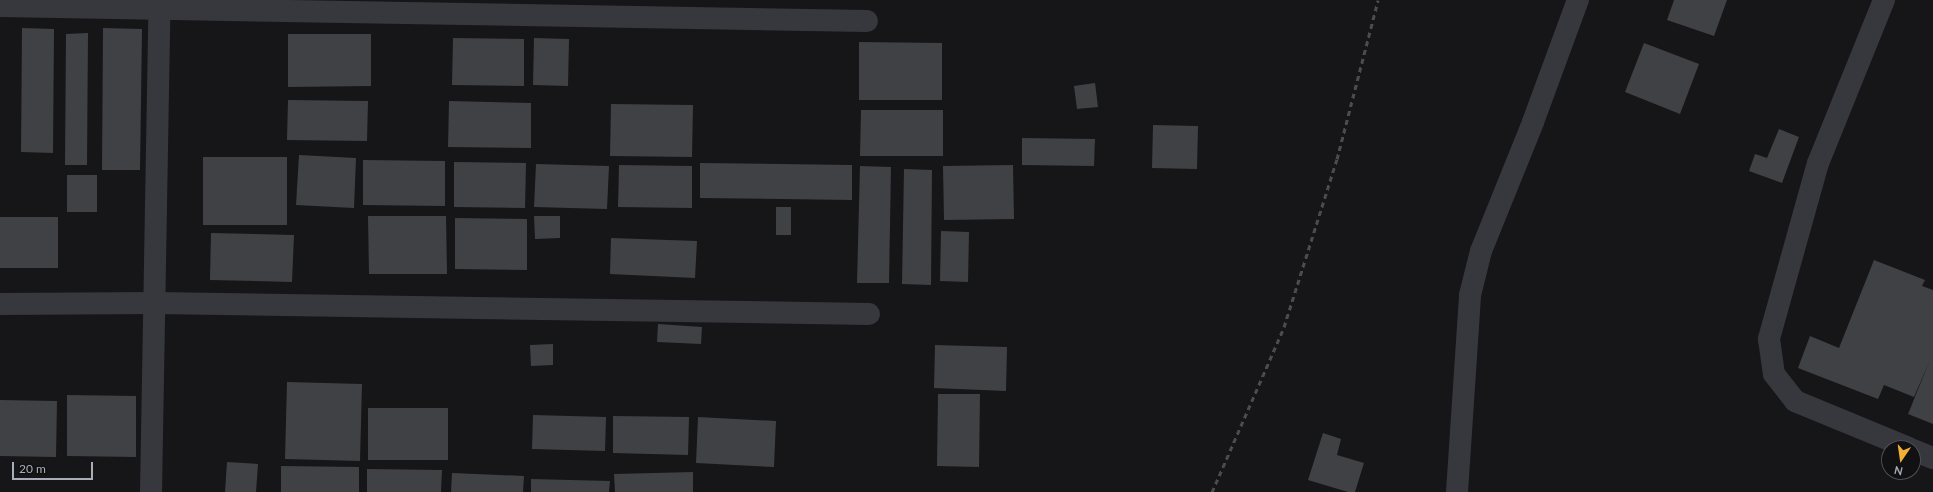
<!DOCTYPE html>
<style>
body{margin:0}
#map{position:relative;width:1933px;height:492px;overflow:hidden;background:#161618;font-family:Lato,sans-serif}
div>[style]{position:absolute}
.building>*{inset:0;background:#404145}
.street>*{height:22px;margin:-11px;padding:0 11px;transform-origin:11px;border-radius:11px;background:#37383d}
.rail>*{height:3px;margin-top:-1.5px;transform-origin:0;background:repeating-linear-gradient(90deg,#4a4c52 0 5px,transparent 0 9px)}
span{translate:-50% -50%;white-space:nowrap;text-align:center;line-height:1.15;-webkit-text-stroke:4px #111113;paint-order:stroke}
.north{position:absolute;left:1881px;top:440px;width:40px;height:40px;box-sizing:border-box;background:#111113;border:1px solid #4d4f55;border-radius:50%;rotate:193deg;font-size:11px;font-weight:700;line-height:16px;text-align:center;color:#a8adb8}
.north::after{content:'';display:block;margin:auto;width:14px;height:18px;background:#f2b134;clip-path:polygon(50% 0,100% 100%,50% 72%,0 100%)}
.scale{position:absolute;left:12px;top:462px;width:81px;height:18px;box-sizing:border-box;border:2px solid #a8adb8;border-top:0;padding-left:5px;font-size:12px;line-height:14px;white-space:nowrap;color:#a8adb8;-webkit-text-stroke:3px #111113;paint-order:stroke}
</style>
<div id="map">
<div class="building">
<i style="clip-path:polygon(1674px 0,1727px 0,1714px 36px,1667px 20px)"></i>
<i style="clip-path:polygon(22px 28px,54px 29px,53px 153px,21px 152px)"></i>
<i style="clip-path:polygon(103px 28px,142px 29px,140px 170px,102px 170px)"></i>
<i style="clip-path:polygon(88px 33px,87px 165px,65px 165px,66px 34px)"></i>
<i style="clip-path:polygon(288px 34px,371px 34px,371px 86px,288px 87px)"></i>
<i style="clip-path:polygon(453px 38px,524px 39px,524px 86px,452px 85px)"></i>
<i style="clip-path:polygon(534px 38px,569px 39px,568px 86px,533px 85px)"></i>
<i style="clip-path:polygon(859px 42px,942px 43px,942px 100px,859px 100px)"></i>
<i style="clip-path:polygon(1644px 43px,1699px 64px,1680px 114px,1625px 92px)"></i>
<i style="clip-path:polygon(1095px 83px,1098px 107px,1077px 109px,1074px 86px)"></i>
<i style="clip-path:polygon(288px 100px,368px 101px,367px 141px,287px 140px)"></i>
<i style="clip-path:polygon(449px 101px,531px 103px,531px 148px,448px 147px)"></i>
<i style="clip-path:polygon(611px 104px,693px 105px,692px 157px,610px 156px)"></i>
<i style="clip-path:polygon(861px 110px,943px 110px,943px 156px,860px 156px)"></i>
<i style="clip-path:polygon(1153px 125px,1198px 126px,1197px 169px,1152px 168px)"></i>
<i style="clip-path:polygon(1779px 129px,1799px 137px,1782px 183px,1749px 171px,1755px 154px,1767px 158px)"></i>
<i style="clip-path:polygon(1022px 138px,1095px 139px,1094px 166px,1022px 165px)"></i>
<i style="clip-path:polygon(299px 155px,356px 158px,354px 208px,296px 205px)"></i>
<i style="clip-path:polygon(203px 157px,287px 157px,287px 225px,203px 225px)"></i>
<i style="clip-path:polygon(363px 160px,445px 161px,445px 206px,363px 205px)"></i>
<i style="clip-path:polygon(454px 162px,526px 163px,525px 208px,454px 207px)"></i>
<i style="clip-path:polygon(700px 163px,852px 165px,852px 200px,700px 198px)"></i>
<i style="clip-path:polygon(536px 164px,609px 166px,607px 209px,534px 207px)"></i>
<i style="clip-path:polygon(619px 165px,692px 166px,692px 208px,618px 207px)"></i>
<i style="clip-path:polygon(1013px 165px,1014px 219px,944px 220px,943px 166px)"></i>
<i style="clip-path:polygon(860px 166px,891px 167px,889px 283px,857px 283px)"></i>
<i style="clip-path:polygon(904px 169px,932px 170px,931px 285px,902px 284px)"></i>
<i style="clip-path:polygon(67px 175px,97px 175px,97px 212px,67px 212px)"></i>
<i style="clip-path:polygon(776px 207px,791px 207px,791px 235px,776px 235px)"></i>
<i style="clip-path:polygon(368px 216px,446px 216px,447px 274px,369px 274px)"></i>
<i style="clip-path:polygon(534px 216px,560px 216px,560px 238px,535px 239px)"></i>
<i style="clip-path:polygon(0 217px,58px 217px,58px 268px,0 268px)"></i>
<i style="clip-path:polygon(455px 218px,527px 219px,527px 270px,455px 269px)"></i>
<i style="clip-path:polygon(941px 231px,969px 232px,968px 282px,940px 281px)"></i>
<i style="clip-path:polygon(211px 233px,294px 235px,292px 282px,210px 280px)"></i>
<i style="clip-path:polygon(611px 238px,697px 241px,695px 278px,610px 274px)"></i>
<i style="clip-path:polygon(1874px 260px,1925px 280px,1922px 286px,1933px 290px,1933px 424px,1908px 414px,1930px 360px,1914px 397px,1884px 385px,1878px 399px,1798px 368px,1810px 336px,1839px 348px)"></i>
<i style="clip-path:polygon(658px 324px,702px 327px,701px 344px,657px 342px)"></i>
<i style="clip-path:polygon(553px 344px,553px 365px,531px 366px,530px 345px)"></i>
<i style="clip-path:polygon(935px 345px,1007px 347px,1006px 391px,934px 388px)"></i>
<i style="clip-path:polygon(287px 382px,362px 384px,360px 461px,285px 459px)"></i>
<i style="clip-path:polygon(938px 394px,980px 394px,979px 467px,937px 466px)"></i>
<i style="clip-path:polygon(67px 395px,136px 396px,136px 457px,67px 456px)"></i>
<i style="clip-path:polygon(0 400px,57px 401px,56px 457px,0 456px)"></i>
<i style="clip-path:polygon(368px 408px,448px 408px,448px 460px,368px 460px)"></i>
<i style="clip-path:polygon(533px 415px,606px 417px,605px 451px,532px 449px)"></i>
<i style="clip-path:polygon(613px 416px,689px 417px,688px 455px,613px 453px)"></i>
<i style="clip-path:polygon(698px 417px,776px 421px,774px 467px,696px 463px)"></i>
<i style="clip-path:polygon(1323px 433px,1341px 439px,1337px 455px,1364px 463px,1355px 492px,1348px 492px,1308px 480px)"></i>
<i style="clip-path:polygon(227px 462px,258px 464px,256px 492px,225px 492px)"></i>
<i style="clip-path:polygon(281px 466px,359px 467px,359px 492px,281px 492px)"></i>
<i style="clip-path:polygon(367px 469px,442px 470px,441px 492px,367px 492px)"></i>
<i style="clip-path:polygon(693px 472px,693px 492px,615px 492px,614px 474px)"></i>
<i style="clip-path:polygon(452px 473px,524px 476px,523px 492px,451px 492px)"></i>
<i style="clip-path:polygon(531px 479px,610px 481px,609px 492px,531px 492px)"></i>
</div>
<div class="street">
<i style="left:1884px;top:0;width:176px;rotate:112deg"></i>
<i style="left:1818px;top:163px;width:183px;rotate:105.6deg"></i>
<i style="left:1769px;top:339px;width:35px;rotate:82deg"></i>
<i style="left:1774px;top:374px;width:34px;rotate:52deg"></i>
<i style="left:1795px;top:401px;width:123px;rotate:22.4deg"></i>
<i style="left:0;top:6px;width:867px;rotate:0.99deg"></i>
<i style="left:0;top:304px;width:155px;rotate:-0.4deg"></i>
<i style="left:155px;top:303px;width:714px;rotate:0.88deg"></i>
<i style="left:1913px;top:450px;width:22px;rotate:22deg"></i>
<i style="left:151px;top:492px;width:492px;rotate:-89deg"></i>
<i style="left:1457px;top:492px;width:197px;rotate:-86.2deg"></i>
<i style="left:1470px;top:295px;width:45px;rotate:-76deg"></i>
<i style="left:1481px;top:251px;width:139px;rotate:-68deg"></i>
<i style="left:1533px;top:122px;width:130px;rotate:-69.8deg"></i>
</div>
<div class="rail">
<i style="left:1212px;top:492px;width:180px;rotate:-66.4deg"></i>
<i style="left:1284px;top:327px;width:176px;rotate:-72.5deg"></i>
<i style="left:1337px;top:159px;width:164px;rotate:-75.5deg"></i>
</div>
<div class="north">N</div>
<div class="scale">20 m</div>
</div>
